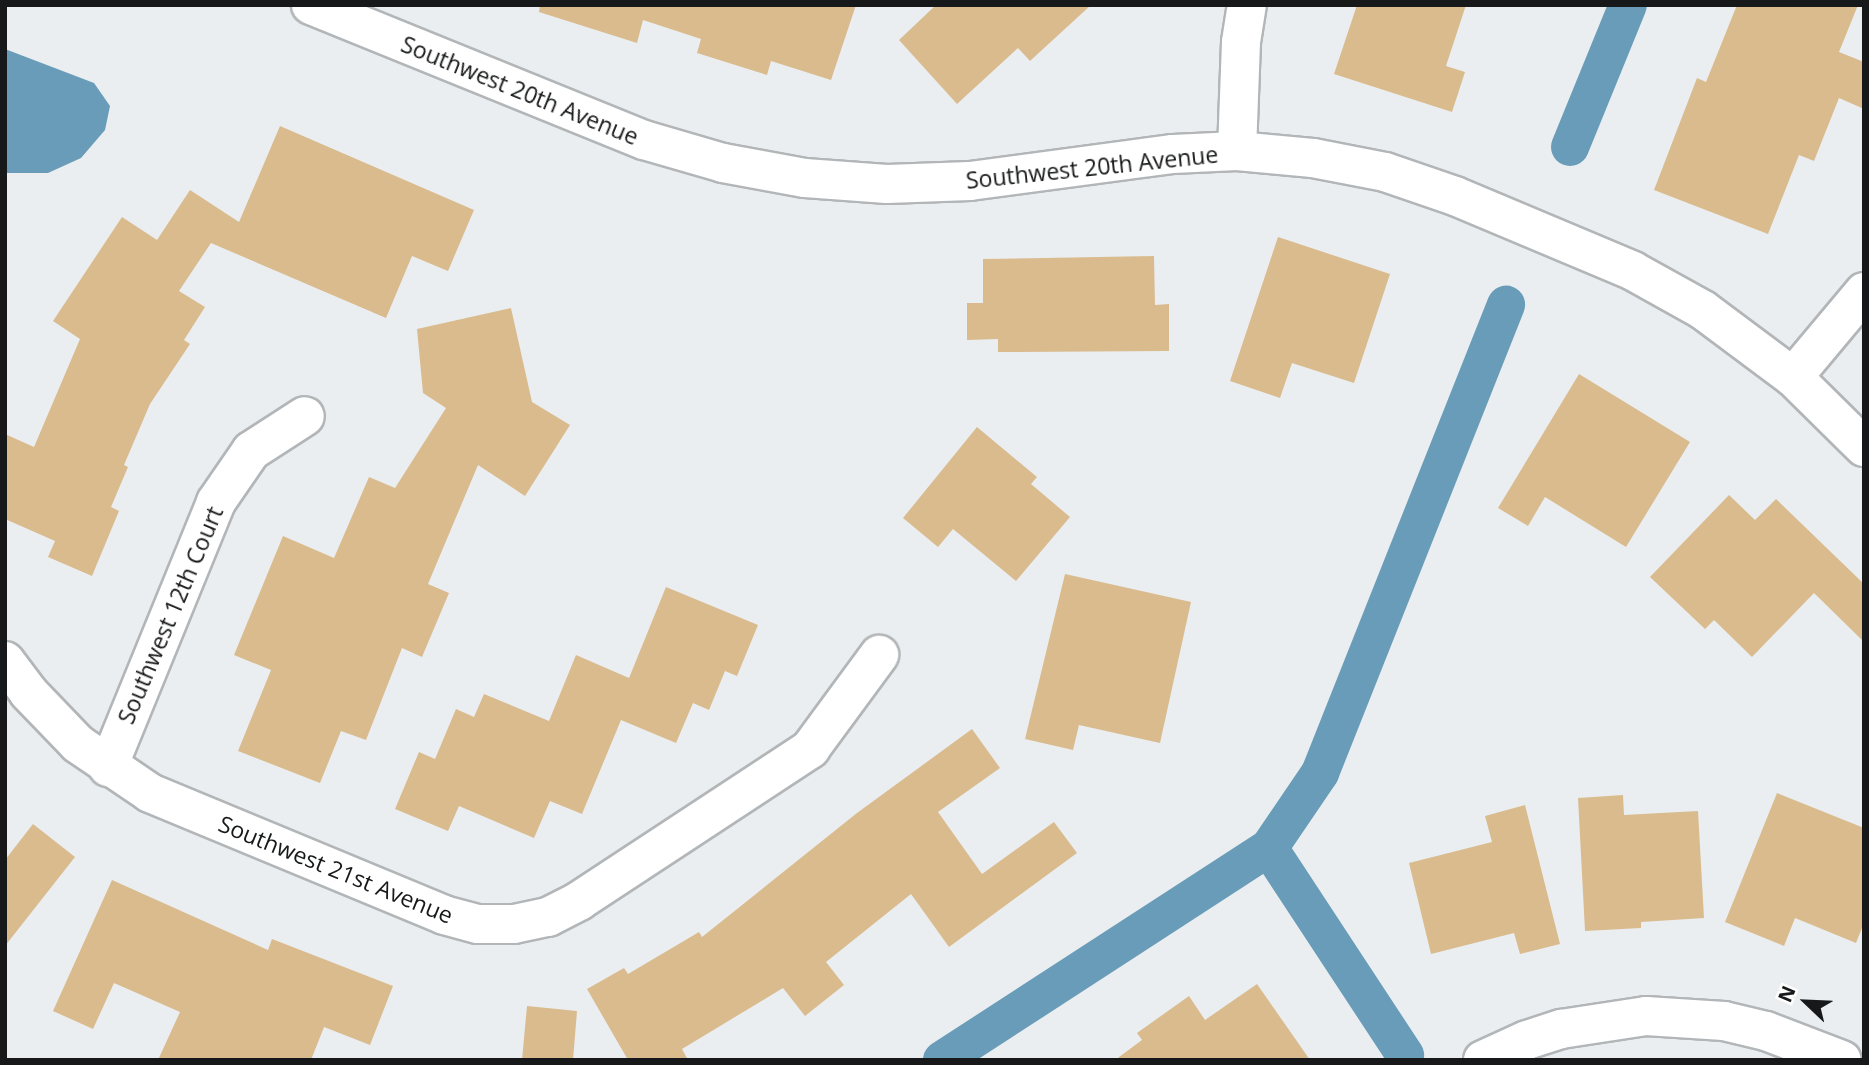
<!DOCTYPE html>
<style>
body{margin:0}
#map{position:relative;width:1869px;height:1065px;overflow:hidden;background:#eaeef0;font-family:"Open Sans",sans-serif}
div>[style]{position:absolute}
.water>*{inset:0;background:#689cb8}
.canal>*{height:38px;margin:-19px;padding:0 19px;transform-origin:19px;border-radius:19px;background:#689cb8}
.building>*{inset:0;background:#dabb8e}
.roads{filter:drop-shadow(2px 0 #b2b6b8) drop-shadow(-2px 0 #b2b6b8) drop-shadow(0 2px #b2b6b8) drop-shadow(0 -2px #b2b6b8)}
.street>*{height:38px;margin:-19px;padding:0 19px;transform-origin:19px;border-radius:19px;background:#fff}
span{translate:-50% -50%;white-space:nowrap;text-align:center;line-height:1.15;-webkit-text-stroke:5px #fff;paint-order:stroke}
.street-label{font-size:23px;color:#171819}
.frame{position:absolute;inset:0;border:7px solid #171819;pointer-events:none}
.north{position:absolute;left:1771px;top:967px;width:70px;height:70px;-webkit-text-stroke:5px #fff;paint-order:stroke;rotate:293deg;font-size:19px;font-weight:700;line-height:28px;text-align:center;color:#171819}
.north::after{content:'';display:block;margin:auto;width:24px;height:32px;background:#171819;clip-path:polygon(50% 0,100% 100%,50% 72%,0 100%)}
</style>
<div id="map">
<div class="water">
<i style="clip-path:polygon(5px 49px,94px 83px,110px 106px,105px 130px,81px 158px,48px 173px,5px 173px)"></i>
</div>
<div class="canal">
<i style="left:1570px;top:147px;width:153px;rotate:-67.8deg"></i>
<i style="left:1269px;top:848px;width:248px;rotate:56.7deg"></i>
<i style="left:942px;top:1060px;width:390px;rotate:-33deg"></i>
<i style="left:1269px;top:848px;width:91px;rotate:-55.8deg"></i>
<i style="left:1320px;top:773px;width:504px;rotate:-68.33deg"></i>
</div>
<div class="building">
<i style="clip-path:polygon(540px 5px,856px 5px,831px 80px,771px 61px,767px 75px,697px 53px,701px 39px,643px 20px,637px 43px,539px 12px)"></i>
<i style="clip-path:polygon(936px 5px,1091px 5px,1030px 61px,1018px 48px,957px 104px,899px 40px)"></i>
<i style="clip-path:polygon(1357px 5px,1466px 5px,1446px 66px,1465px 72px,1452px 112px,1334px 74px)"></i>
<i style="clip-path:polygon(1737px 5px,1858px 5px,1839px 52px,1864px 62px,1864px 109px,1839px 98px,1814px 161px,1799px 155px,1768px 234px,1654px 190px,1697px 78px,1706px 82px)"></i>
<i style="clip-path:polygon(280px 126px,474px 210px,448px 271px,412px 256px,386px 318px,211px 243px,179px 291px,205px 307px,184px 340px,190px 344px,150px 404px,124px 465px,128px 467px,111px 507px,119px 511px,92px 576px,48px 557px,55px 541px,5px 519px,5px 434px,34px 447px,80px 339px,53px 321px,122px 217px,157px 240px,190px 190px,239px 222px)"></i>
<i style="clip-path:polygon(1278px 237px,1390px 274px,1354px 383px,1292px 363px,1280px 398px,1230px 381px)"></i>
<i style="clip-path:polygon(1154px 256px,1155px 305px,1169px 304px,1169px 351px,998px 352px,998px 339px,967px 340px,967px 303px,983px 303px,983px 259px)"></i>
<i style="clip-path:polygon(511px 308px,532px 402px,570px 425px,525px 496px,478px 465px,428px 584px,449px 593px,422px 657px,402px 648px,366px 740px,341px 731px,320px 783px,238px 751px,271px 670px,234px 655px,283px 536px,334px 558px,369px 477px,395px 488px,446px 408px,423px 393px,417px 329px)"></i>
<i style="clip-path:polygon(1579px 374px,1690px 442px,1626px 547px,1545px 497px,1528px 526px,1498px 508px)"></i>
<i style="clip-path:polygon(977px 427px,1037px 477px,1031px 484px,1070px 517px,1016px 581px,953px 529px,938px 547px,903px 518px)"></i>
<i style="clip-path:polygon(1729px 495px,1755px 520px,1776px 499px,1864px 584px,1864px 642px,1814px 593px,1752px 657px,1714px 620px,1705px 629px,1650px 577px)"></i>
<i style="clip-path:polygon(1065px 574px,1191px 602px,1160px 743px,1079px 725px,1073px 750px,1025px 739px)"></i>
<i style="clip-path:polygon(666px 587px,758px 625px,737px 676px,725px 671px,709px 710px,693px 703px,676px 743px,621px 720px,582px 814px,550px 801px,534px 838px,459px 806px,448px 831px,395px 809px,419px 752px,435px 759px,456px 709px,474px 717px,484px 694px,549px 721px,576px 655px,629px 678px)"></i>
<i style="clip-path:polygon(972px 729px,1000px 768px,938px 812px,982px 874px,1054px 822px,1077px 853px,949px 947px,911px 894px,826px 962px,844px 985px,805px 1016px,783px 988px,682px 1049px,688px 1060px,628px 1060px,587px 989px,624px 968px,628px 974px,699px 932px,702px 937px,857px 813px)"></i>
<i style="clip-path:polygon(1777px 793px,1864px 828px,1864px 923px,1856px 943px,1795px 918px,1784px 946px,1725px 922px)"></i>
<i style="clip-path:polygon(1623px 795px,1624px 815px,1698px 811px,1704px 918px,1641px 922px,1641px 928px,1585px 931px,1578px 798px)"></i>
<i style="clip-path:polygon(1525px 805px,1560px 944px,1520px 954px,1514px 933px,1431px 954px,1409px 863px,1492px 842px,1485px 816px)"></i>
<i style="clip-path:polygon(33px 824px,75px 857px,5px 946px,5px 860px)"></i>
<i style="clip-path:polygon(112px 880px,268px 950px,272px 939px,393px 986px,370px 1045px,324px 1027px,311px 1060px,158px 1060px,180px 1012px,114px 983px,93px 1029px,53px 1011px)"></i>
<i style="clip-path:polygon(1257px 984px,1310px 1060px,1115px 1060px,1142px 1040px,1137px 1033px,1189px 996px,1205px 1020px)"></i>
<i style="clip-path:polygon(527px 1006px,577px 1011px,573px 1060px,522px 1060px)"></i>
</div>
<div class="roads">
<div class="street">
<i style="left:311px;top:5px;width:359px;rotate:22.1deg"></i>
<i style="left:644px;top:140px;width:82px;rotate:16.2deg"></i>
<i style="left:723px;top:163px;width:83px;rotate:10.4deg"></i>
<i style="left:805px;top:178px;width:82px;rotate:4.2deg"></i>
<i style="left:887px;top:184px;width:83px;rotate:-2.1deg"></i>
<i style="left:970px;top:181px;width:205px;rotate:-7.6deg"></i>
<i style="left:1173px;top:154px;width:64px;rotate:-2.7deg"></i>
<i style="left:1237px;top:151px;width:76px;rotate:5.3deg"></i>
<i style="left:1313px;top:158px;width:73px;rotate:11deg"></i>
<i style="left:1385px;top:172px;width:74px;rotate:18.9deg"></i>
<i style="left:1455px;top:196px;width:193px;rotate:22.8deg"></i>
<i style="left:1633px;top:271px;width:80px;rotate:29.1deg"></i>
<i style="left:1703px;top:310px;width:112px;rotate:36.7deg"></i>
<i style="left:1793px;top:377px;width:100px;rotate:44.6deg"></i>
<i style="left:1237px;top:151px;width:109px;rotate:-87.9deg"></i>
<i style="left:1241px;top:42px;width:37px;rotate:-81deg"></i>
<i style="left:1793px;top:377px;width:111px;rotate:-50.1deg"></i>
<i style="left:5px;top:661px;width:39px;rotate:53deg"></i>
<i style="left:28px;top:692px;width:72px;rotate:46.1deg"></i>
<i style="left:78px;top:744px;width:87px;rotate:34.2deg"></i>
<i style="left:150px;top:793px;width:318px;rotate:22.5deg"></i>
<i style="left:444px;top:915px;width:35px;rotate:15deg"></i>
<i style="left:478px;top:924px;width:36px"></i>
<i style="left:514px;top:924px;width:35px;rotate:-12deg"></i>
<i style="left:548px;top:917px;width:35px;rotate:-27deg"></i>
<i style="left:579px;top:901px;width:277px;rotate:-33.3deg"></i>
<i style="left:810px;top:749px;width:117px;rotate:-53.7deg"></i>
<i style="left:108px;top:767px;width:286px;rotate:-67.8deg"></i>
<i style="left:216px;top:502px;width:62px;rotate:-55.5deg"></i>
<i style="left:251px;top:451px;width:64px;rotate:-32.9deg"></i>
<i style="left:1483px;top:1060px;width:48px;rotate:-24.4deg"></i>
<i style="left:1527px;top:1040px;width:36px;rotate:-18deg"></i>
<i style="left:1561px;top:1029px;width:86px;rotate:-8.7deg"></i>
<i style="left:1646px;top:1016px;width:78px;rotate:3.7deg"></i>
<i style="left:1724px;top:1021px;width:43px;rotate:13.4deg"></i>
<i style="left:1766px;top:1031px;width:81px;rotate:20.9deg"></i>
</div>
</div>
<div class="street-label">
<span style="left:520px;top:90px;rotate:22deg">Southwest 20th Avenue</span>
<span style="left:1092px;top:167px;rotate:-6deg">Southwest 20th Avenue</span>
<span style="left:170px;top:615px;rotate:-67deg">Southwest 12th Court</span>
<span style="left:336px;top:869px;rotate:22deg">Southwest 21st Avenue</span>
</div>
<div class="frame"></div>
<div class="north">N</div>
</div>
